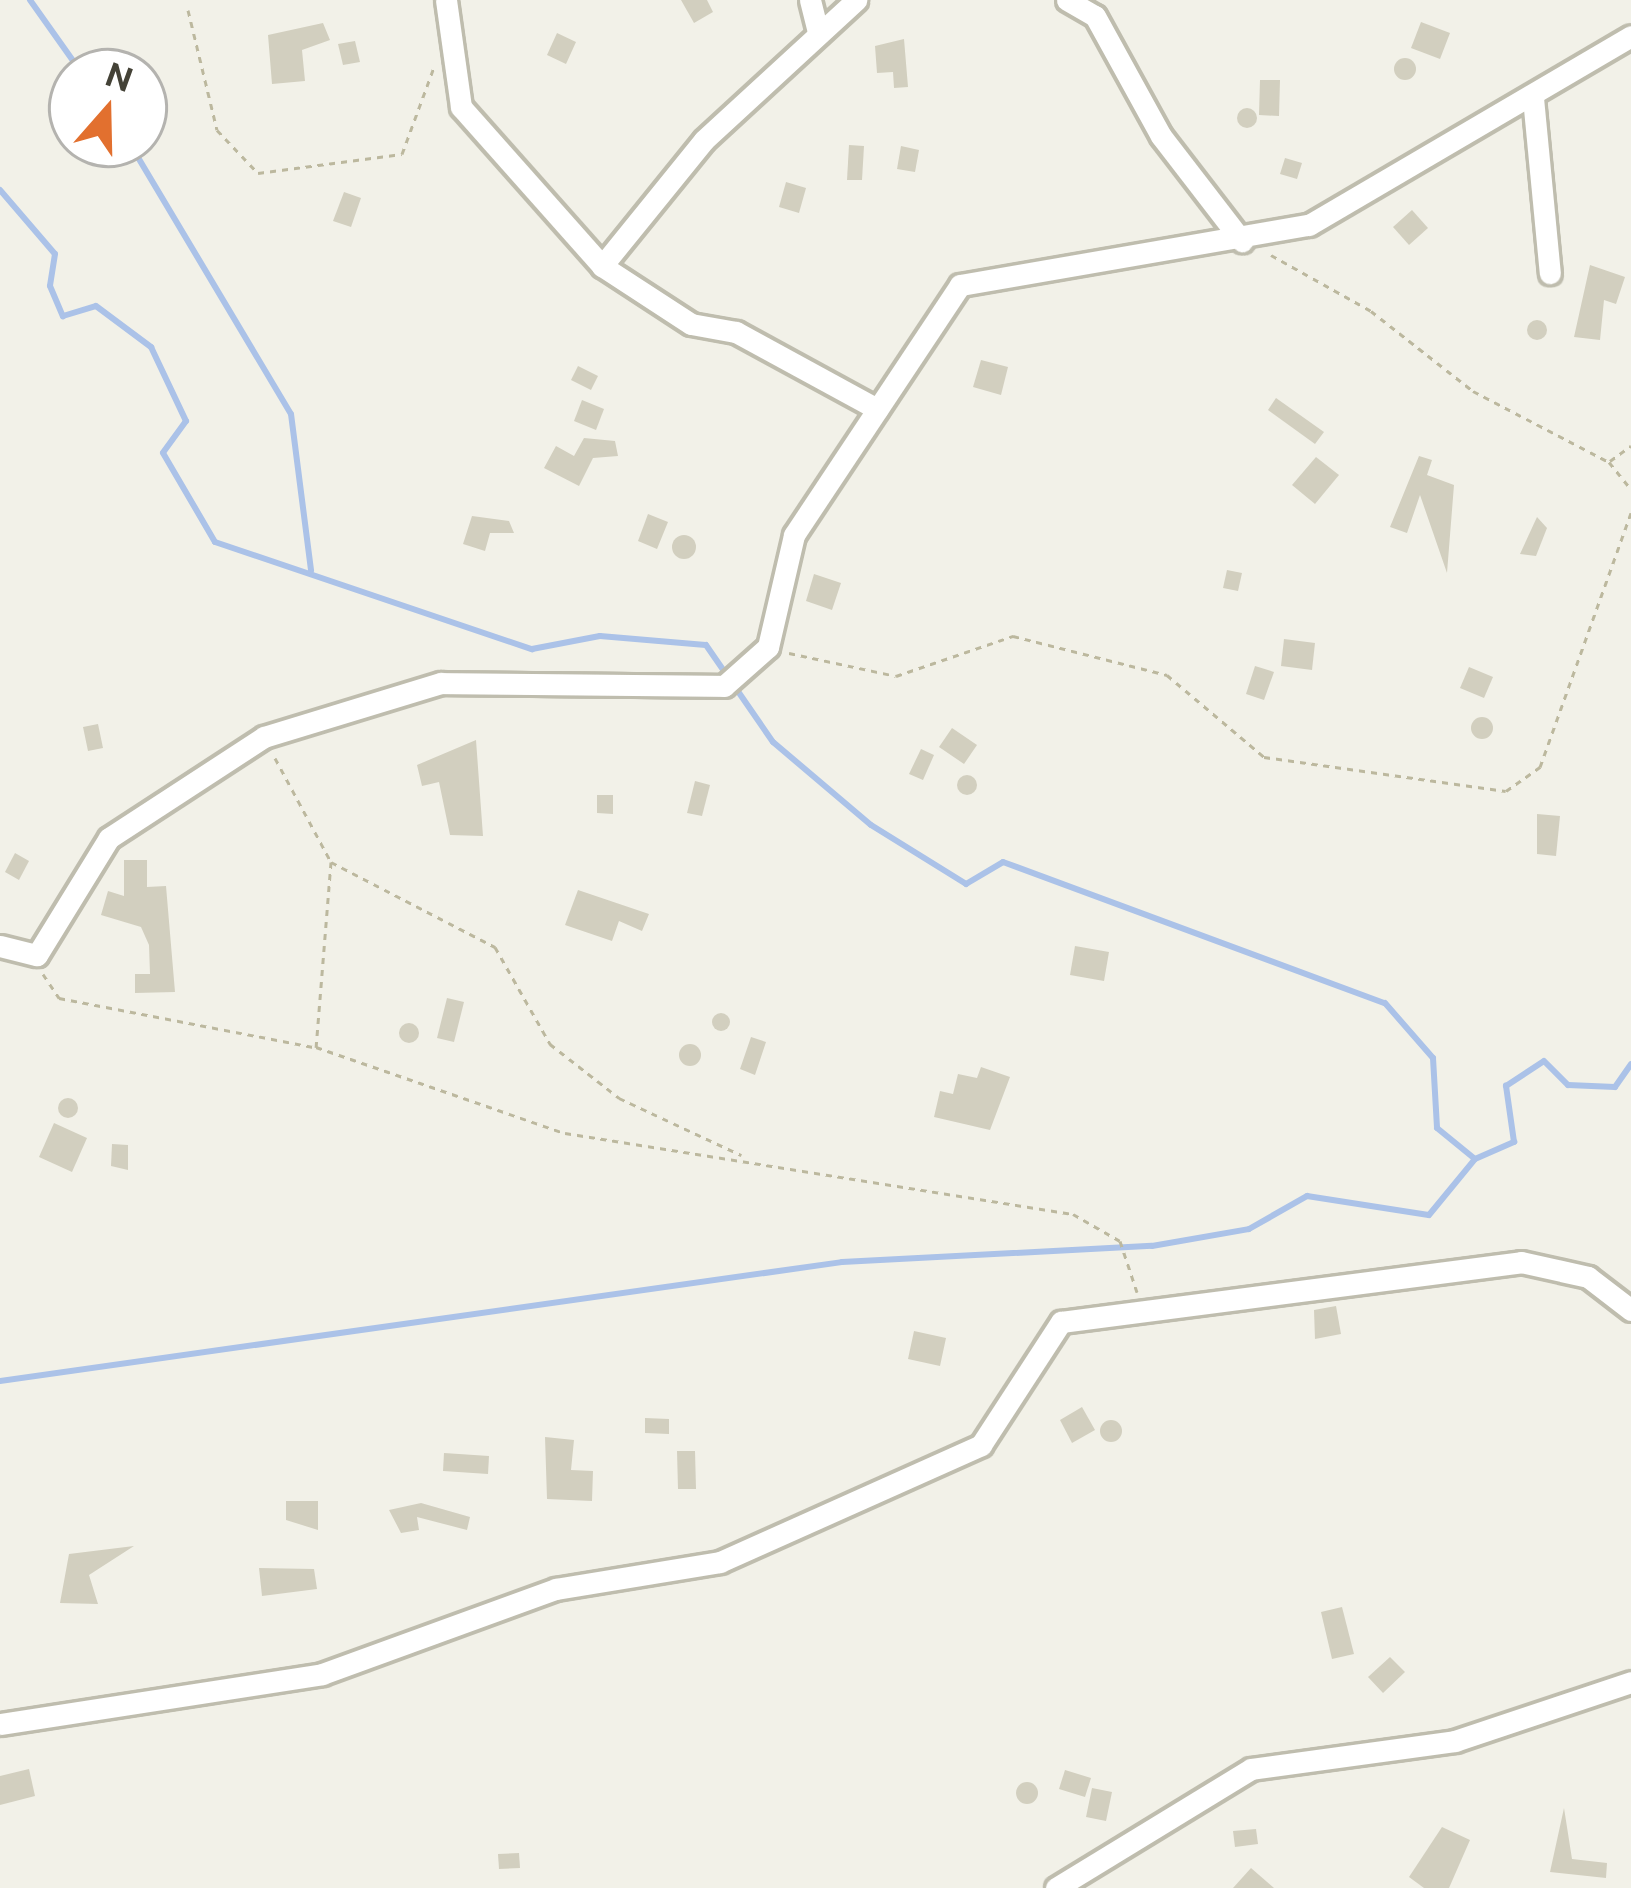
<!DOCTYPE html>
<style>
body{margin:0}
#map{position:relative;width:1631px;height:1888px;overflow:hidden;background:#f2f1e8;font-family:"Public Sans",sans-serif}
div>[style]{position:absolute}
.stream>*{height:6px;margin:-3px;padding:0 3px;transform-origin:3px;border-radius:3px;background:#abc2e8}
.building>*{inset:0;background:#d2cfbf}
.round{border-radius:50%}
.path>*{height:3px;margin-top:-1.5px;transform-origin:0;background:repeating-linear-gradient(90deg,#bcb89e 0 6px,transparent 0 12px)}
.roads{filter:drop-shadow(3px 0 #bfbdae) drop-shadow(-3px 0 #bfbdae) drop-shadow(0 3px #bfbdae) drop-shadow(0 -3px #bfbdae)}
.minor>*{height:21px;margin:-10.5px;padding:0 10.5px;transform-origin:10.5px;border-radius:10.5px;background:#fff}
span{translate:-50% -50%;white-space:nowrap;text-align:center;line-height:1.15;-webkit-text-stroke:9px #fff;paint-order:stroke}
.north{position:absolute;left:48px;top:48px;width:120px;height:120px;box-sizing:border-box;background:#fff;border:3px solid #b4b3af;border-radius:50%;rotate:20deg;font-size:33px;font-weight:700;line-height:48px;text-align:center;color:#444237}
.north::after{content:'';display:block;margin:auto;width:42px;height:54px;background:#e2702f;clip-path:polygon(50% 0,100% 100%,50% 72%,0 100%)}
</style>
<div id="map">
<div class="stream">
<i style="left:30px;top:0;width:88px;rotate:54.7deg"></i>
<i style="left:130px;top:144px;width:314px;rotate:59.2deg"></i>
<i style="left:291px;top:414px;width:158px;rotate:82.7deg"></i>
<i style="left:0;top:190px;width:84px;rotate:49.3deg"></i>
<i style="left:55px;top:254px;width:32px;rotate:99deg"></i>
<i style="left:50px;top:286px;width:33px;rotate:67deg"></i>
<i style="left:63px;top:316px;width:34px;rotate:-17deg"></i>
<i style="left:96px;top:306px;width:69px;rotate:36.7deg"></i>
<i style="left:151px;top:347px;width:82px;rotate:64.7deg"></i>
<i style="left:186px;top:421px;width:39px;rotate:126deg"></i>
<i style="left:163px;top:453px;width:103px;rotate:59.7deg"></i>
<i style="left:215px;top:542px;width:335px;rotate:18.7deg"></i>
<i style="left:532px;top:649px;width:69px;rotate:-10.8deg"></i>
<i style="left:600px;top:636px;width:106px;rotate:4.9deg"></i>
<i style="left:706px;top:645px;width:118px;rotate:55.4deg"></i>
<i style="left:773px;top:742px;width:128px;rotate:40.3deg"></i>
<i style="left:871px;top:825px;width:112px;rotate:31.8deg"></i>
<i style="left:966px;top:884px;width:43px;rotate:-30.7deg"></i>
<i style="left:1003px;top:862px;width:407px;rotate:20.3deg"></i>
<i style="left:1385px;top:1003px;width:73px;rotate:48.9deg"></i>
<i style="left:1433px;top:1058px;width:70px;rotate:86.7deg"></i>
<i style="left:1437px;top:1128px;width:49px;rotate:39.2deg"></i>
<i style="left:1475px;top:1159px;width:43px;rotate:-23.6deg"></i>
<i style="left:1514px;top:1142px;width:57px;rotate:-98.1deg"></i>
<i style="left:1506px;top:1086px;width:45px;rotate:-33.3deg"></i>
<i style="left:1544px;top:1061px;width:34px;rotate:45deg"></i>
<i style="left:1568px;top:1085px;width:47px;rotate:2.4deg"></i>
<i style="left:1615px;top:1087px;width:28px;rotate:-55deg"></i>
<i style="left:0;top:1381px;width:850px;rotate:-8.04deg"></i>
<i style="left:842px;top:1262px;width:310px;rotate:-3deg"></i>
<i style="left:1152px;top:1246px;width:98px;rotate:-9.9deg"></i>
<i style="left:1249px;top:1229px;width:67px;rotate:-29.6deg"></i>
<i style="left:1307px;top:1196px;width:123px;rotate:8.9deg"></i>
<i style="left:1429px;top:1215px;width:72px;rotate:-50.6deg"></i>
</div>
<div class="building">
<i style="clip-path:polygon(681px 0,707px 0,713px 12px,694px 23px)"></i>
<i style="clip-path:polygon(1421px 22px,1450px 33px,1440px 59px,1411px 48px)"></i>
<i style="clip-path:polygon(323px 23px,330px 40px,302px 50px,305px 81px,272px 84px,268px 35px)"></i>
<i style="clip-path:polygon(557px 33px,576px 42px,566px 64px,547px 55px)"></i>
<i style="clip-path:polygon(904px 39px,908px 87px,894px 88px,893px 72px,877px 73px,875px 46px)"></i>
<i style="clip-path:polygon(355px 41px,360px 62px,343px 65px,338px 44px)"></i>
<i class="round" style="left:1394px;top:58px;width:22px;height:22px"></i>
<i style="clip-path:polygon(1260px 80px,1280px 80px,1279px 116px,1259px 115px)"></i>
<i class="round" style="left:1237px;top:108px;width:20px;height:20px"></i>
<i style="clip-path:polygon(849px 145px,864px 146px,862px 180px,847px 180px)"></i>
<i style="clip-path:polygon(901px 146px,919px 150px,915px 172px,897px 169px)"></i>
<i style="clip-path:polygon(1285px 158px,1302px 163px,1297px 179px,1280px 174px)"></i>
<i style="clip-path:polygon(786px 182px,806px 188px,799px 213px,779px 207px)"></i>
<i style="clip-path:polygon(344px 192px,361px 198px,351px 227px,333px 221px)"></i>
<i style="clip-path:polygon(1412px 210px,1428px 228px,1409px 245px,1393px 227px)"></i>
<i style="clip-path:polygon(1590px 265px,1625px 277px,1616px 304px,1604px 300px,1600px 340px,1574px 337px)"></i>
<i class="round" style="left:1527px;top:320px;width:20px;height:20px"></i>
<i style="clip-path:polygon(981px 360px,1008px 367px,1001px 395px,973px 387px)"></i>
<i style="clip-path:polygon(578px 366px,598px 376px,591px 390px,571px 380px)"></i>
<i style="clip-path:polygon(1276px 398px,1324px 432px,1315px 444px,1268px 410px)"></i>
<i style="clip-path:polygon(582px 400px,604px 409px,596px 430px,574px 421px)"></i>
<i style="clip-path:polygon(584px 438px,615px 441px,618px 456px,593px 458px,579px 486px,544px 468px,556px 446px,574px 456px)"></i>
<i style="clip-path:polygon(1419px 456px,1432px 460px,1427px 475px,1454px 485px,1447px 573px,1420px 495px,1407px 533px,1390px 527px)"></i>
<i style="clip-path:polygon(1316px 457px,1339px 475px,1315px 504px,1292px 485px)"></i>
<i style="clip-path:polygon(648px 514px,668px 522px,657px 549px,638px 541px)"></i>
<i style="clip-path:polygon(472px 516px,509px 521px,514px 533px,490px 533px,485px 551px,463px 544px)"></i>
<i style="clip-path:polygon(1537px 517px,1547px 528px,1536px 556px,1520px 554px)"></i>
<i class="round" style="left:672px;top:535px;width:24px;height:24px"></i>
<i style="clip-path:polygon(1227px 570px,1242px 573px,1238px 591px,1223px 588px)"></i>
<i style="clip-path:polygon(814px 574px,841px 583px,832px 610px,806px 601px)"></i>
<i style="clip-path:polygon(1284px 639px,1315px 643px,1312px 670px,1281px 666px)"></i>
<i style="clip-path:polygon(1255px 666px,1274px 672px,1264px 700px,1246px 694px)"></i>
<i style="clip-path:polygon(1469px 667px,1493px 677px,1484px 698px,1460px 688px)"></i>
<i class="round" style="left:1471px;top:717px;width:22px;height:22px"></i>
<i style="clip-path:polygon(98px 724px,103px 748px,88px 751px,83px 727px)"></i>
<i style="clip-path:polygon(952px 728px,977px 745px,964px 764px,939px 747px)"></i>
<i style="clip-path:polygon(476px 740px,483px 836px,450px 835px,439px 782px,422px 786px,417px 765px)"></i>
<i style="clip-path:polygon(921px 749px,934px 755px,923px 780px,909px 774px)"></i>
<i class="round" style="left:957px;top:775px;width:20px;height:20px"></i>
<i style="clip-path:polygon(695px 781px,710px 785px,702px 816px,687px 813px)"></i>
<i style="clip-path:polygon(597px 795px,613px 795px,613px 814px,597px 813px)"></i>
<i style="clip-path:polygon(1537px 814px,1560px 816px,1556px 856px,1537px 854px)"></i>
<i style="clip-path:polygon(15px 853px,29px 861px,19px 880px,5px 872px)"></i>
<i style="clip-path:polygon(124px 860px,147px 860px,147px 887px,166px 886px,175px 992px,135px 993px,135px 974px,150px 974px,149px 945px,141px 927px,101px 915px,108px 891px,124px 896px)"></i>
<i style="clip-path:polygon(578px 890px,649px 914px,642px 931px,619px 921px,612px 941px,565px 925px)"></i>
<i style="clip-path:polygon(1075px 946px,1109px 952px,1104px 981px,1070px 975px)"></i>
<i style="clip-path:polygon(447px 998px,464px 1002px,454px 1042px,437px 1038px)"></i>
<i class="round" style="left:712px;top:1013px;width:18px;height:18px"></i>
<i class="round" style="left:399px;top:1023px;width:20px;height:20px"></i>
<i style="clip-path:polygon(751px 1037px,766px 1042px,755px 1075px,740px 1069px)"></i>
<i class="round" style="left:679px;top:1044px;width:22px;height:22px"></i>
<i style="clip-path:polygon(981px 1067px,1010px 1077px,990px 1130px,934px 1117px,940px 1091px,953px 1094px,958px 1074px,977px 1078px)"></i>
<i class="round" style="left:58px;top:1098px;width:20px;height:20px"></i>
<i style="clip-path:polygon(54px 1123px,87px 1138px,72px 1172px,39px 1157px)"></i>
<i style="clip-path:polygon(112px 1144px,128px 1145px,128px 1170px,111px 1166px)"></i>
<i style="clip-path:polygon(1336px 1306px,1341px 1334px,1315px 1339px,1314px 1310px)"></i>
<i style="clip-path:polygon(914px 1331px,946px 1338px,940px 1366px,908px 1359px)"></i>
<i style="clip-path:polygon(1082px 1407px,1095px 1430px,1072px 1443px,1060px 1420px)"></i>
<i style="clip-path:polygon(645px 1418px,669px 1419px,669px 1434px,645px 1433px)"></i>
<i class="round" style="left:1100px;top:1420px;width:22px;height:22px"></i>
<i style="clip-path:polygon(545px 1437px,574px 1440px,571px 1470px,593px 1471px,592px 1501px,547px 1499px)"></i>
<i style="clip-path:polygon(677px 1451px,695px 1451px,696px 1489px,678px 1489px)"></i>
<i style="clip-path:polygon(444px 1453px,489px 1456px,488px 1474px,443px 1471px)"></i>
<i style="clip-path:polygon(286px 1501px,318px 1501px,318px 1530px,286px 1520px)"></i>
<i style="clip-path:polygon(421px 1503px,470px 1517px,467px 1530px,417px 1517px,419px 1530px,401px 1533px,389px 1510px)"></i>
<i style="clip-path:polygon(134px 1546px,89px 1575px,98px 1604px,60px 1603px,69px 1554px)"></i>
<i style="clip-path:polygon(259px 1568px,314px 1569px,317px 1589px,262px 1596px)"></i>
<i style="clip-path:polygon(1342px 1607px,1354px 1654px,1332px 1659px,1321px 1612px)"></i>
<i style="clip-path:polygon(1390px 1657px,1405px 1672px,1383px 1693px,1368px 1677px)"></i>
<i style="clip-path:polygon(29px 1769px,35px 1796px,0 1805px,0 1776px)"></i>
<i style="clip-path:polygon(1065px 1770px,1091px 1778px,1085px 1797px,1059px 1789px)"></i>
<i class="round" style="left:1016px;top:1782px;width:22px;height:22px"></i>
<i style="clip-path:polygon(1092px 1788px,1112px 1792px,1106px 1821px,1086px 1817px)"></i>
<i style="clip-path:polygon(1564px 1808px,1572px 1859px,1607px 1863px,1606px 1878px,1550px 1872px)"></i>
<i style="clip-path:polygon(1442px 1827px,1470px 1840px,1449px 1888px,1424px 1888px,1409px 1877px)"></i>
<i style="clip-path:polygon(1256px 1829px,1258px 1844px,1235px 1847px,1233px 1831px)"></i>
<i style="clip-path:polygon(519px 1853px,520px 1868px,499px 1869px,498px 1854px)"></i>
<i style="clip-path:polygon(1251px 1868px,1274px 1888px,1233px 1888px)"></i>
</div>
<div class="path">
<i style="left:188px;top:10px;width:123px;rotate:76.4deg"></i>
<i style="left:217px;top:130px;width:59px;rotate:46.4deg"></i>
<i style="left:258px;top:173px;width:145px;rotate:-7.5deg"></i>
<i style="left:402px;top:154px;width:93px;rotate:-69.8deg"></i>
<i style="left:1271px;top:255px;width:115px;rotate:29.2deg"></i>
<i style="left:1371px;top:311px;width:130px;rotate:38.1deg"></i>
<i style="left:1473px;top:391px;width:153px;rotate:27.6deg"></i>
<i style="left:1609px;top:462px;width:35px;rotate:51deg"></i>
<i style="left:1610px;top:461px;width:26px;rotate:-36deg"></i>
<i style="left:789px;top:653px;width:109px;rotate:12.1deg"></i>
<i style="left:896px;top:676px;width:124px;rotate:-18.9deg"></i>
<i style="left:1013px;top:636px;width:159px;rotate:14.2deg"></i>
<i style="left:1167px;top:675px;width:127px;rotate:40.2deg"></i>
<i style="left:1264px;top:757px;width:244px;rotate:8deg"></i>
<i style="left:1506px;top:791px;width:42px;rotate:-35.2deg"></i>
<i style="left:1540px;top:767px;width:270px;rotate:-70.3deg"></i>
<i style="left:275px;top:758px;width:118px;rotate:61.7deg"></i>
<i style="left:331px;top:862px;width:185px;rotate:27.4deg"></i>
<i style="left:495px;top:947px;width:112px;rotate:60.4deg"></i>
<i style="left:550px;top:1044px;width:88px;rotate:38deg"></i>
<i style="left:619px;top:1098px;width:135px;rotate:25deg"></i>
<i style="left:331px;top:862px;width:186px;rotate:94.6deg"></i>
<i style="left:316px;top:1047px;width:263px;rotate:19.1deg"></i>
<i style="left:565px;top:1133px;width:514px;rotate:9.06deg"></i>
<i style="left:1073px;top:1214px;width:54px;rotate:29.9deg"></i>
<i style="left:1120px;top:1241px;width:54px;rotate:71.6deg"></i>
<i style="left:43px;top:974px;width:29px;rotate:56deg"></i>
<i style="left:59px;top:998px;width:260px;rotate:10.9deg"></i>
</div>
<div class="roads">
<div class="minor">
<i style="left:446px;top:0;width:108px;rotate:82deg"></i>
<i style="left:461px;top:107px;width:213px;rotate:48.4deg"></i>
<i style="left:602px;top:266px;width:106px;rotate:33.1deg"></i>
<i style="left:691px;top:324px;width:46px;rotate:10.1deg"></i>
<i style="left:736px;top:332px;width:161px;rotate:28.6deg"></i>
<i style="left:810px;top:0;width:32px;rotate:76deg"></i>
<i style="left:1067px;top:0;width:32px;rotate:30deg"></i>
<i style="left:1095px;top:16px;width:137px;rotate:61.2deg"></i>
<i style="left:1161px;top:136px;width:133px;rotate:52.4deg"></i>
<i style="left:1533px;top:98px;width:176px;rotate:84.5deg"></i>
<i style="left:602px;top:266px;width:162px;rotate:-51deg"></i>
<i style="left:704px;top:140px;width:207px;rotate:-42.6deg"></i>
<i style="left:0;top:946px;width:38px;rotate:14deg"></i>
<i style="left:37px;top:955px;width:137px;rotate:-58.4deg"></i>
<i style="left:109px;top:838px;width:185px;rotate:-33.1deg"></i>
<i style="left:264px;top:737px;width:185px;rotate:-17deg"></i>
<i style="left:441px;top:683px;width:283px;rotate:0.6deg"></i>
<i style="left:724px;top:686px;width:59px;rotate:-41.6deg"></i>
<i style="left:768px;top:647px;width:115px;rotate:-76.9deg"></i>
<i style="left:794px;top:535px;width:300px;rotate:-56.4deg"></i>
<i style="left:960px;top:285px;width:354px;rotate:-9.8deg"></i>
<i style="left:1309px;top:225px;width:373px;rotate:-30.4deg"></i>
<i style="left:0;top:1724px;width:326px;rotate:-8.8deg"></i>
<i style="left:322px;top:1674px;width:249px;rotate:-20deg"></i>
<i style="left:556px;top:1589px;width:166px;rotate:-9.3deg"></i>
<i style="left:720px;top:1562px;width:286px;rotate:-24.1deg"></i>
<i style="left:981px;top:1445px;width:147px;rotate:-57deg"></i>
<i style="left:1061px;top:1322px;width:464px;rotate:-7.4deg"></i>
<i style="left:1521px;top:1262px;width:69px;rotate:12.6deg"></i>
<i style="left:1588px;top:1277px;width:54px;rotate:37.5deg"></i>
<i style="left:1056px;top:1888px;width:228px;rotate:-31.4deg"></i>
<i style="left:1251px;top:1769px;width:206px;rotate:-7.8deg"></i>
<i style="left:1455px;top:1741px;width:186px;rotate:-18.5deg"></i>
</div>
</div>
<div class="north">N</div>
</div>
